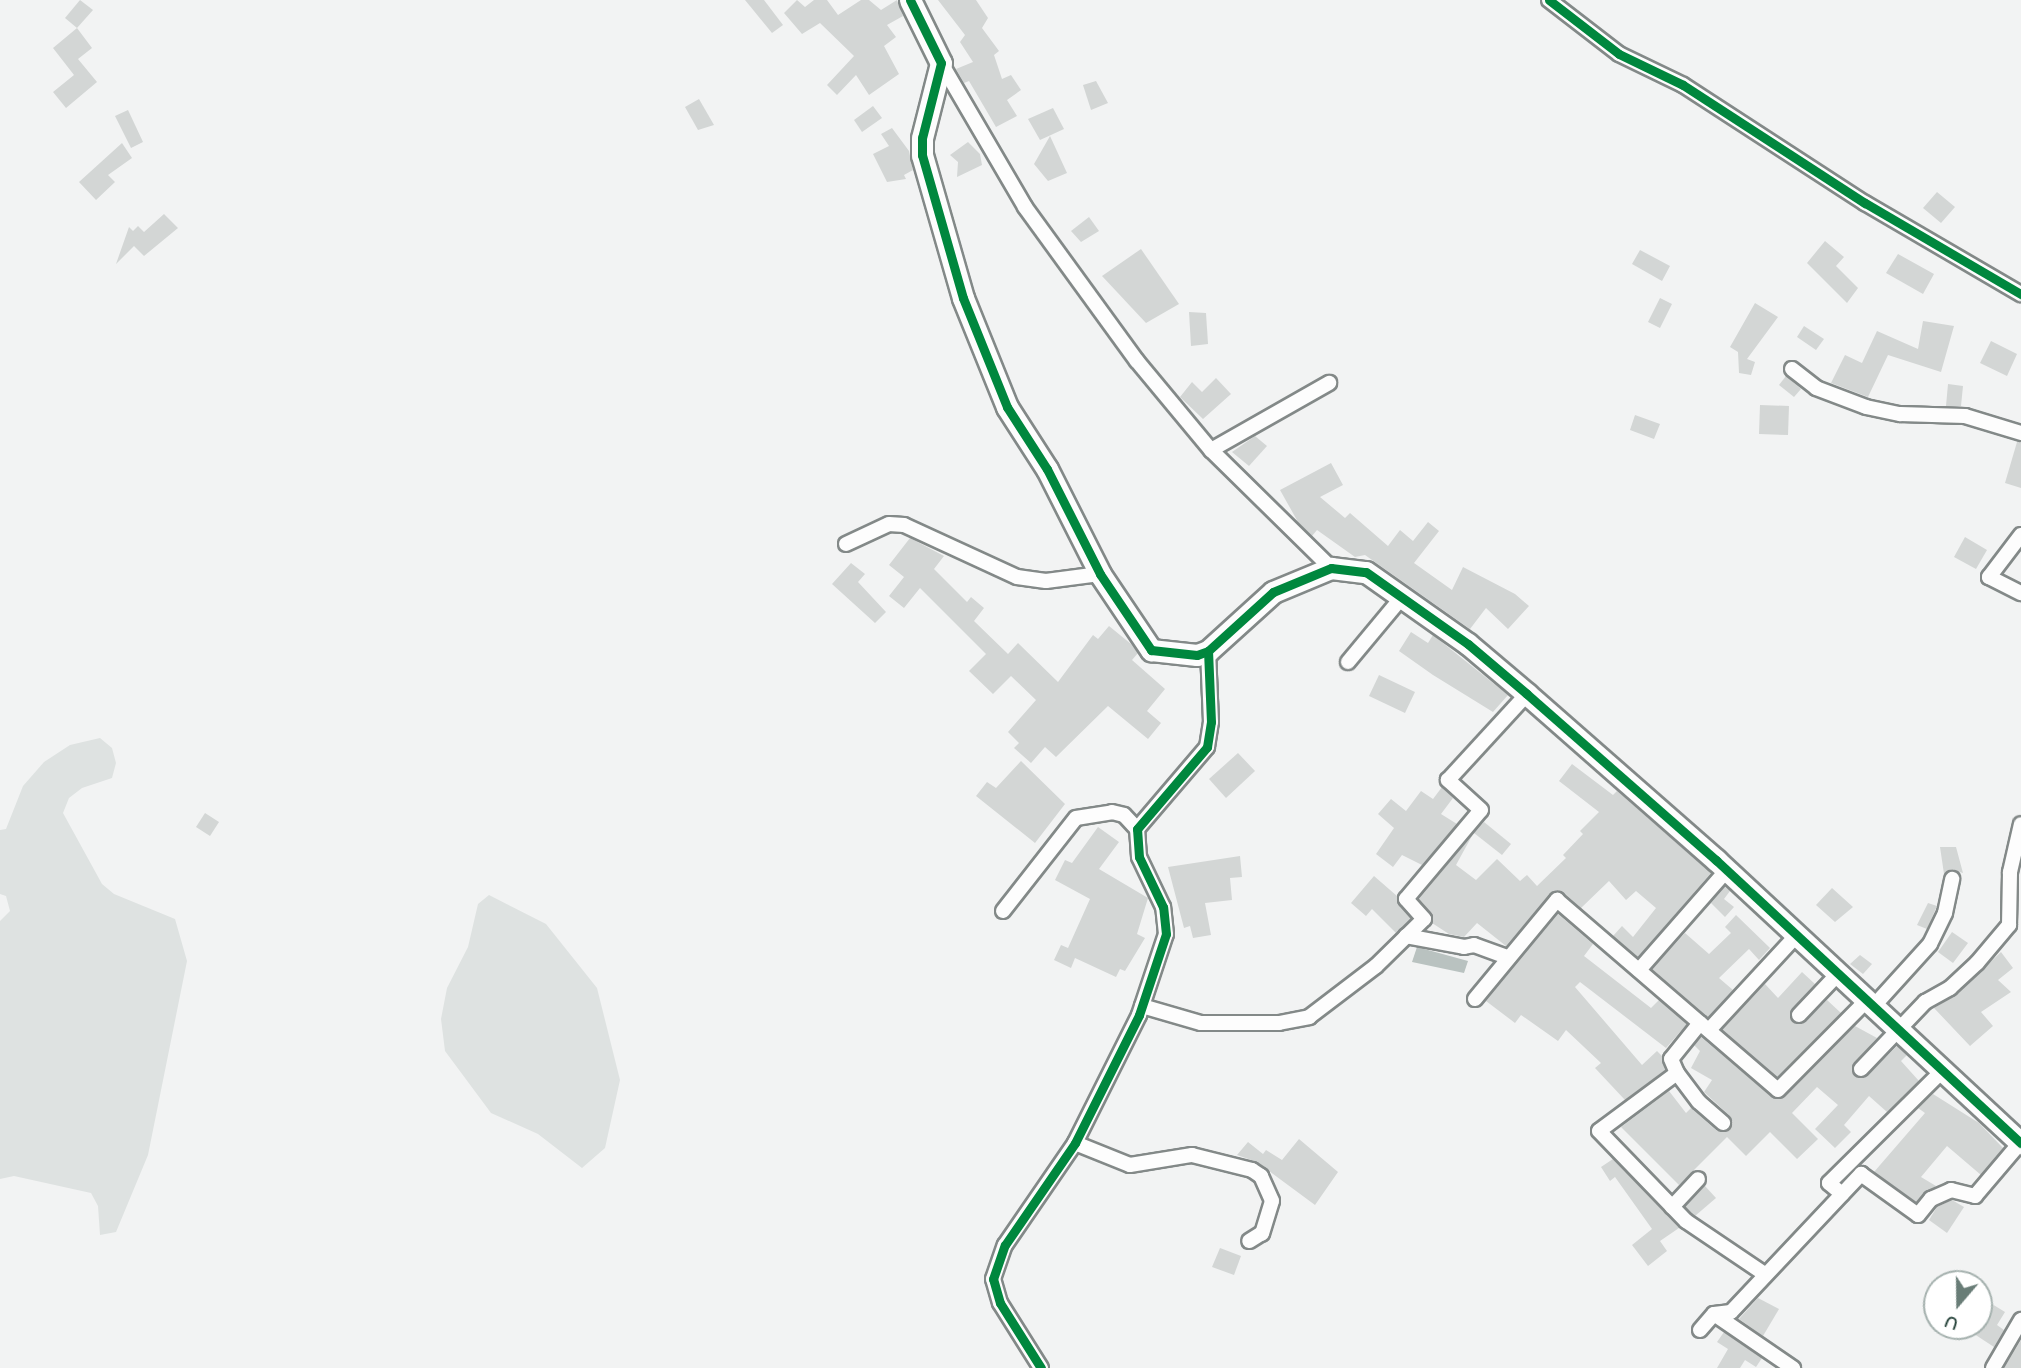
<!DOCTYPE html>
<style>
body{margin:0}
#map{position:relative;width:2021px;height:1368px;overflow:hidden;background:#f2f3f3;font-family:"Comic Neue",sans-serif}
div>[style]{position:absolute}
.green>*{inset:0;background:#dee2e1}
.water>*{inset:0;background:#b9c2c0}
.building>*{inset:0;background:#d3d6d5}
.roads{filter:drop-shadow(2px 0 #838988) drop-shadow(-2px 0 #838988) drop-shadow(0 2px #838988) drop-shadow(0 -2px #838988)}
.street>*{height:14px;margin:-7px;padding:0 7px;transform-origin:7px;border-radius:7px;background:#fdfdfd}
.secondary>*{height:21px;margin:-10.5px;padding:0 10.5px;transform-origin:10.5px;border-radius:10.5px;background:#fdfdfd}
.cycleway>*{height:9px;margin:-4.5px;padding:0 4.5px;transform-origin:4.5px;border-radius:4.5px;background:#00873e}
span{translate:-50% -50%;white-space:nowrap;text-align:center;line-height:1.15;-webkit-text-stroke:6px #fff;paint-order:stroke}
.north{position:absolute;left:1923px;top:1270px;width:70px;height:70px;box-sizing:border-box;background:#fff;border:2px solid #a5b1ae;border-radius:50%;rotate:200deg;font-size:19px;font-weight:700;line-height:28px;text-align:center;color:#1f3d34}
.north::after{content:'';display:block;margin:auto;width:24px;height:32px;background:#697d77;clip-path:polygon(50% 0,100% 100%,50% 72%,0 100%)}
</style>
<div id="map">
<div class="green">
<i style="clip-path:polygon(100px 738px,112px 748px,116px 763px,112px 778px,82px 788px,69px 798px,63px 813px,102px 884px,114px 894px,175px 919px,187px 961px,148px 1155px,116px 1232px,100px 1235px,98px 1206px,91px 1193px,14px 1176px,0 1179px,0 921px,10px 911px,6px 896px,0 894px,0 830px,6px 829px,23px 786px,44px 762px,70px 745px)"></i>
<i style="clip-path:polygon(489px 895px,546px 924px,597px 988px,620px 1080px,605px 1148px,582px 1168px,538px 1134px,491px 1113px,445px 1051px,441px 1019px,447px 988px,468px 947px,478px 904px)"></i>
</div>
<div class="water">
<i style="clip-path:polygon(1417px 947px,1468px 961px,1464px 973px,1412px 962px)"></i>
</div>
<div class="building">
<i style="clip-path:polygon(80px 0,93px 10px,77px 28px,65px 18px)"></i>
<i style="clip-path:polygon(745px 0,764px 0,783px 25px,772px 33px)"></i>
<i style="clip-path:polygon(797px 0,805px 7px,814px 0,827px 0,838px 15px,861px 0,869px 0,881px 10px,897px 0,903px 16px,887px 25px,896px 37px,884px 46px,899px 74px,869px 95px,856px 75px,837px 95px,827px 85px,854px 56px,820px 23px,802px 34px,784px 13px)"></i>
<i style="clip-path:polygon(938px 0,976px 0,988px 18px,982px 28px,999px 51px,994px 55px,1002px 79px,1011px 75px,1021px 90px,1007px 100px,1017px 116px,996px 127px,969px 81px,964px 83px,956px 69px,973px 62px,960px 42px,965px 35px)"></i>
<i style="clip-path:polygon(77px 28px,92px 48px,78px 59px,97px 82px,66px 108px,53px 92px,74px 75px,53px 48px)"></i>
<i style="clip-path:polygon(1096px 81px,1108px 103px,1091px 110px,1083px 85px)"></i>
<i style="clip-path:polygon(699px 99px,714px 125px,698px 130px,685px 107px)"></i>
<i style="clip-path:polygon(873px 106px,882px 118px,862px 132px,854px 120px)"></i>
<i style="clip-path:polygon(1053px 108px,1064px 129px,1040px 140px,1028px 119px)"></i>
<i style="clip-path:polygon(128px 110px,143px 142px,131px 148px,115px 116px)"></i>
<i style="clip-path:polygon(892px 128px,909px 151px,913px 170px,904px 175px,906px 179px,887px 182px,873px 154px,889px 146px,881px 134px)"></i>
<i style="clip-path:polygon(1050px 136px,1067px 173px,1048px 181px,1034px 164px)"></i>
<i style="clip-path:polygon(968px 142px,980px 154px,982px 165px,957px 177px,958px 162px,950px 155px)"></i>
<i style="clip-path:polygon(122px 143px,132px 158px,108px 175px,115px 182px,96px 200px,79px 182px)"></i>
<i style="clip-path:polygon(1937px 192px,1955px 207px,1941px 223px,1923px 208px)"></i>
<i style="clip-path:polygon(164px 214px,178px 228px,144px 256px,134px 246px,116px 264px,129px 227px,133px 231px,138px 226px,144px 232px)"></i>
<i style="clip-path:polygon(1089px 217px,1099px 231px,1081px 242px,1071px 231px)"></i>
<i style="clip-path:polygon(1825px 241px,1844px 257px,1836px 266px,1858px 288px,1847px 303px,1807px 263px)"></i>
<i style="clip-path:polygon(1141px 249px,1179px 304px,1146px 323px,1102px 276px)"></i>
<i style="clip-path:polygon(1640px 250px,1670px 266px,1662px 281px,1632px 264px)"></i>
<i style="clip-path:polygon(1898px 254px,1934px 274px,1923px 294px,1886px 273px)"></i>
<i style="clip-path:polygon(1660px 298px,1672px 304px,1660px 328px,1648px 322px)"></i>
<i style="clip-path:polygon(1755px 303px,1778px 317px,1747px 359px,1755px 362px,1751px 375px,1739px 373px,1738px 352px,1730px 347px)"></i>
<i style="clip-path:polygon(1189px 312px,1206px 313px,1208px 344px,1191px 346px)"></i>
<i style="clip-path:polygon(1923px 321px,1954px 326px,1941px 372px,1888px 355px,1868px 397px,1831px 383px,1845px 355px,1862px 363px,1877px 331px,1918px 349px)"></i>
<i style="clip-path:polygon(1804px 326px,1824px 339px,1816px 350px,1797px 337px)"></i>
<i style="clip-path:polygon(1991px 341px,2017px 354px,2007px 376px,1980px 363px)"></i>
<i style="clip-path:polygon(1786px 376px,1801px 389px,1794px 397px,1779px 385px)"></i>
<i style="clip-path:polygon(1216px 378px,1231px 394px,1203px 419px,1180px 397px,1192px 382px,1202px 392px)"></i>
<i style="clip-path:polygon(1948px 384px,1963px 386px,1961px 406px,1946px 406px)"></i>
<i style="clip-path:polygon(1760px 405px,1789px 406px,1788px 435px,1759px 434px)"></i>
<i style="clip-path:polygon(1635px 415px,1660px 424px,1654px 439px,1630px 430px)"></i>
<i style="clip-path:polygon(1255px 436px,1267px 446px,1249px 466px,1232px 452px)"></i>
<i style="clip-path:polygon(2017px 442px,2021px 442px,2021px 488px,2005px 483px)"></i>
<i style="clip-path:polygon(1331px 463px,1343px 485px,1320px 497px,1345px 518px,1350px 513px,1388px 546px,1400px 530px,1413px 541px,1428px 522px,1439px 531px,1414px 563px,1452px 590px,1463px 567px,1515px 594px,1529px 606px,1508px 629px,1486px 608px,1470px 629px,1365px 555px,1355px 557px,1317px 530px,1312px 536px,1298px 522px,1280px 490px)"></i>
<i style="clip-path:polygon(1965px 537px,1987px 550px,1976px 569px,1954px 557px)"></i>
<i style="clip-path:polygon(910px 538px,944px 556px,934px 569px,967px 602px,971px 597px,984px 608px,974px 621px,1008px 654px,1018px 643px,1058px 682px,1093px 635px,1098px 639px,1109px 626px,1131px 644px,1138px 653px,1132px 660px,1165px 689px,1147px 711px,1161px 723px,1148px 739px,1108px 706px,1056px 757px,1045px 747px,1031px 763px,1014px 748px,1019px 743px,1008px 732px,1036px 700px,1011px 676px,993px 694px,969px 671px,986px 654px,920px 588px,904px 608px,889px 596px,904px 577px,889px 565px)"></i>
<i style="clip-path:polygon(851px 563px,865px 574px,858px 582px,886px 612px,875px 623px,832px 584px)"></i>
<i style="clip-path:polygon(1411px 632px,1428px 643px,1433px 635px,1508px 695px,1493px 712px,1433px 675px,1399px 651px)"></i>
<i style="clip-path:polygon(1379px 675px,1415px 692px,1405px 713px,1369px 696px)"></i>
<i style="clip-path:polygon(1238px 753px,1255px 771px,1226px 798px,1209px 779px)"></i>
<i style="clip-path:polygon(1021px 761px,1065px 804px,1035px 843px,976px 796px,987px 782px,996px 788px)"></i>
<i style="clip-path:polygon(1572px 764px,1613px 795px,1617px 791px,1711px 873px,1638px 957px,1613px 936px,1622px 926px,1633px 937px,1656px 908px,1636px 891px,1626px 900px,1609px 881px,1581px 908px,1563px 892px,1553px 891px,1506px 946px,1477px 923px,1464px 937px,1449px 934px,1432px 923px,1432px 913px,1419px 899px,1473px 834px,1456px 865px,1476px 880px,1497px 859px,1520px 881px,1527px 875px,1537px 886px,1566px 858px,1563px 855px,1583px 834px,1580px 831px,1599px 812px,1559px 781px)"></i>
<i style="clip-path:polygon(1442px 787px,1453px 798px,1441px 814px,1457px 824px,1422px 865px,1402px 855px,1393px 867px,1376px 854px,1394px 828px,1378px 814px,1391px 799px,1406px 811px,1421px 791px,1433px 799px)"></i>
<i style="clip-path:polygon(205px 813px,219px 822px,210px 836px,196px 827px)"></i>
<i style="clip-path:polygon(1484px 822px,1511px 844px,1502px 855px,1474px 833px)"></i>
<i style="clip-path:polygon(1098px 827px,1119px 842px,1099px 869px,1148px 898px,1137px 934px,1145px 938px,1125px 971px,1120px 969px,1116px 977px,1075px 958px,1071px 968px,1054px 960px,1061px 945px,1068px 948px,1090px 899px,1055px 880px,1065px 860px,1072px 863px)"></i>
<i style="clip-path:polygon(1940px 847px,1956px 847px,1963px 873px,1953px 870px,1944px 874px)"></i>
<i style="clip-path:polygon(1240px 856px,1242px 877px,1230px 878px,1232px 900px,1205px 903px,1211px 935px,1193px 938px,1190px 926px,1184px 928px,1168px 867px)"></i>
<i style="clip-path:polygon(1374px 876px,1397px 896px,1411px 919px,1396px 933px,1372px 909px,1366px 916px,1351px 903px)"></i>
<i style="clip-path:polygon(1725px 887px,1730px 891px,1724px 899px,1734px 907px,1725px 917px,1711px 903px)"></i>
<i style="clip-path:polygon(1832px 888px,1853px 907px,1835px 922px,1816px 905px)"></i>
<i style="clip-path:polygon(1928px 903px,1937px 906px,1927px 929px,1917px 925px)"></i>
<i style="clip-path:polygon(1558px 914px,1593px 944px,1584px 956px,1651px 1008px,1659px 1000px,1687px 1024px,1666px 1048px,1580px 982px,1575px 987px,1642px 1065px,1657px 1051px,1662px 1056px,1665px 1070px,1625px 1100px,1595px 1068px,1601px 1063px,1566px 1030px,1558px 1041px,1521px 1015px,1515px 1023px,1486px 1001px)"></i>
<i style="clip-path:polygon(1736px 915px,1770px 948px,1759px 960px,1749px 949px,1719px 978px,1733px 990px,1708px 1017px,1652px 969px,1685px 933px,1709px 954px,1731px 933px,1725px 927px)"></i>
<i style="clip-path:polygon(1952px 932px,1968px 943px,1953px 963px,1938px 952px)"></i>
<i style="clip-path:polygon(2001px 952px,2013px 968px,1998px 980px,2011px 992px,1981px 1012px,1993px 1026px,1970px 1046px,1934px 1008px,1956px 995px)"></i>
<i style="clip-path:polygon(1860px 955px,1872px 964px,1863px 974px,1850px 964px)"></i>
<i style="clip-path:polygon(1802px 972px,1815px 984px,1792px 1009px,1792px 1021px,1805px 1022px,1827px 1000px,1841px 1013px,1777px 1077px,1722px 1030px,1765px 984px,1778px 998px)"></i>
<i style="clip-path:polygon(1855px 1026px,1877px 1038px,1854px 1063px,1855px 1076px,1867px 1076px,1897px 1046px,1907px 1055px,1901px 1061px,1919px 1081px,1887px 1112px,1869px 1096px,1844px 1125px,1851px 1132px,1835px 1148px,1815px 1129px,1838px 1105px,1817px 1087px,1792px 1113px,1818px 1139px,1797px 1159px,1770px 1132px,1746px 1156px,1727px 1137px,1679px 1185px,1621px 1127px,1669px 1091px,1686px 1113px,1691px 1108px,1717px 1131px,1730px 1130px,1730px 1116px,1704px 1092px,1712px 1080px,1691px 1068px,1700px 1051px,1694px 1045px,1701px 1037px,1772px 1097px,1780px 1099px)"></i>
<i style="clip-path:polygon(1933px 1094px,1979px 1123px,2003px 1148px,1981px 1175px,1947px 1146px,1921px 1177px,1936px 1186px,1916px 1202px,1874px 1172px,1925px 1113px,1918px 1108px)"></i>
<i style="clip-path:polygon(1299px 1139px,1338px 1172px,1315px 1205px,1257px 1162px,1237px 1155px,1248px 1142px,1263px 1154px,1266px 1150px,1282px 1160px)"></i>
<i style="clip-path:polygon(1613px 1159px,1679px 1228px,1660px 1241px,1667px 1251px,1648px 1266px,1632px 1245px,1652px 1229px,1615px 1177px,1610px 1181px,1601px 1167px)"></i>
<i style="clip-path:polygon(1705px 1186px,1716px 1198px,1695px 1216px,1685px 1207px)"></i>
<i style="clip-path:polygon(1952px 1200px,1964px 1207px,1947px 1233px,1929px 1220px,1937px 1207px)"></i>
<i style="clip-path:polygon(1220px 1248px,1241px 1256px,1234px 1275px,1212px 1267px)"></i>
<i style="clip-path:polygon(1979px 1296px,2005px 1312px,1997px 1325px,2004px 1330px,1994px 1347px,1962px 1326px,1979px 1326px)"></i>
<i style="clip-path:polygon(1758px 1298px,1779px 1309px,1763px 1336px,1739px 1319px)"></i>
<i style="clip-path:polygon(1724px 1332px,1762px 1358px,1756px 1367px,1745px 1360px,1740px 1368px,1717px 1368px,1728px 1349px,1717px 1342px)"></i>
<i style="clip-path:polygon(2021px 1340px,2021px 1368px,2004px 1368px)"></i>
</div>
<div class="roads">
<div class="street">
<i style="left:1549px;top:0;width:88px;rotate:37.6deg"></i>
<i style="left:1619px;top:54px;width:71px;rotate:25.8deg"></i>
<i style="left:1683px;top:85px;width:217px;rotate:33deg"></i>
<i style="left:1865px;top:203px;width:181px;rotate:30.3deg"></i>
<i style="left:941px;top:63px;width:167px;rotate:59.7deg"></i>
<i style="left:1025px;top:207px;width:190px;rotate:54deg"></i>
<i style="left:1137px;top:361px;width:116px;rotate:50.3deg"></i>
<i style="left:1211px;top:450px;width:168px;rotate:44.5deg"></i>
<i style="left:1792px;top:369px;width:31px;rotate:38deg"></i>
<i style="left:1816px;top:388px;width:53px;rotate:20.8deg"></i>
<i style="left:1866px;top:407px;width:35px;rotate:12deg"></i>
<i style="left:1900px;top:414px;width:65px;rotate:1.8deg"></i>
<i style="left:1965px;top:416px;width:59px;rotate:16.9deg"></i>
<i style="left:1211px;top:450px;width:136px;rotate:-29.6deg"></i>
<i style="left:2021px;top:535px;width:53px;rotate:127.3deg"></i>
<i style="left:1989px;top:577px;width:36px;rotate:27deg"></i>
<i style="left:846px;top:544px;width:47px;rotate:-24.9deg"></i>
<i style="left:889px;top:524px;width:15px;rotate:4deg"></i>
<i style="left:904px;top:525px;width:124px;rotate:24.7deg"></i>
<i style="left:1017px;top:577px;width:29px;rotate:8deg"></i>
<i style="left:1046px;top:581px;width:54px;rotate:-7.4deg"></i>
<i style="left:1348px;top:662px;width:86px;rotate:-50.2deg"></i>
<i style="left:1003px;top:911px;width:118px;rotate:-51.9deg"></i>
<i style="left:1076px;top:818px;width:36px;rotate:-9deg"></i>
<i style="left:1112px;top:812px;width:12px;rotate:14deg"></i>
<i style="left:1124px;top:815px;width:19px;rotate:47deg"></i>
<i style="left:1406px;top:936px;width:59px;rotate:10.7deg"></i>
<i style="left:1464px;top:947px;width:10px;rotate:-11deg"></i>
<i style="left:1474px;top:945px;width:37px;rotate:20deg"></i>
<i style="left:1639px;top:970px;width:133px;rotate:-48.7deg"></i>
<i style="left:1475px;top:999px;width:129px;rotate:-50.4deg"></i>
<i style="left:1557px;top:900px;width:291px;rotate:40.7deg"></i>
<i style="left:1778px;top:1090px;width:124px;rotate:-45.3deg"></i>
<i style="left:1142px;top:1006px;width:61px;rotate:16.1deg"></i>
<i style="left:1201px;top:1023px;width:78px"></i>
<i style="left:1279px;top:1023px;width:31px;rotate:-11deg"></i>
<i style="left:1309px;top:1017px;width:84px;rotate:-37.3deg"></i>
<i style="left:1376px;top:966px;width:67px;rotate:-44.4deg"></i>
<i style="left:1424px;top:919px;width:27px;rotate:-132deg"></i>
<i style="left:1406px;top:899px;width:116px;rotate:-49.9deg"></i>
<i style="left:1481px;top:810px;width:45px;rotate:-137.7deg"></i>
<i style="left:1448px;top:780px;width:117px;rotate:-47.4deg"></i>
<i style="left:1872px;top:1008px;width:86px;rotate:-47.8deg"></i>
<i style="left:1930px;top:944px;width:34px;rotate:-64deg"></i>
<i style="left:1945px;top:913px;width:35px;rotate:-78deg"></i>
<i style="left:1799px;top:1015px;width:55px;rotate:-46.5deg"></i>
<i style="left:1700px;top:1023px;width:46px;rotate:128.9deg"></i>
<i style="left:1671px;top:1059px;width:15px;rotate:67deg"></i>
<i style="left:1677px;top:1073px;width:97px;rotate:143.4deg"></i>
<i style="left:1599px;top:1131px;width:125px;rotate:46deg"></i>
<i style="left:1686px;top:1221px;width:93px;rotate:34deg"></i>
<i style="left:1709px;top:1030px;width:128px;rotate:-47.2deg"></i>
<i style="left:1861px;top:1069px;width:93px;rotate:-46.3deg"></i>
<i style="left:1925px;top:1002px;width:29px;rotate:-29deg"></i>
<i style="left:1950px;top:988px;width:37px;rotate:-43deg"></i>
<i style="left:1977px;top:963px;width:50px;rotate:-49.9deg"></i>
<i style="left:2009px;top:925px;width:53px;rotate:-88.9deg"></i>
<i style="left:2010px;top:872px;width:49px;rotate:-77.1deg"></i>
<i style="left:1677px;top:1073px;width:36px;rotate:53deg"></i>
<i style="left:1699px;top:1102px;width:32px;rotate:41deg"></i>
<i style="left:1075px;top:1143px;width:59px;rotate:21.8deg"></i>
<i style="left:1130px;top:1165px;width:63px;rotate:-9.2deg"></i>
<i style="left:1192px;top:1155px;width:62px;rotate:14deg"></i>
<i style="left:1252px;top:1170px;width:11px;rotate:34deg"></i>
<i style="left:1261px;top:1176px;width:27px;rotate:66deg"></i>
<i style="left:1272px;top:1201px;width:34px;rotate:107deg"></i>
<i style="left:1262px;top:1233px;width:15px;rotate:148deg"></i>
<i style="left:1842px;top:1194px;width:17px;rotate:-140deg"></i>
<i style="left:1829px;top:1183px;width:158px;rotate:-44.7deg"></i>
<i style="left:1672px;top:1207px;width:38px;rotate:-47deg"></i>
<i style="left:1714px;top:1314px;width:96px;rotate:34.4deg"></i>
<i style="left:1700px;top:1330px;width:21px;rotate:-49deg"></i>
<i style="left:1714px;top:1314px;width:17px;rotate:-7deg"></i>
<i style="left:1731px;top:1312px;width:190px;rotate:-46.7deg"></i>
<i style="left:1861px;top:1174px;width:70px;rotate:35.7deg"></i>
<i style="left:1918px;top:1215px;width:21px;rotate:-51deg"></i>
<i style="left:1931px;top:1199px;width:22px;rotate:-24deg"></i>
<i style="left:1951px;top:1190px;width:25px;rotate:14deg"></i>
<i style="left:1975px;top:1196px;width:70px;rotate:-49.7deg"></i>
<i style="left:1041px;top:1368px;width:77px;rotate:-122.2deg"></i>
<i style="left:1000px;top:1303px;width:25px;rotate:-106deg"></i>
<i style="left:993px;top:1279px;width:36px;rotate:-71deg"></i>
<i style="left:1005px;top:1245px;width:124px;rotate:-55.5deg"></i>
<i style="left:1075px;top:1143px;width:143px;rotate:-63.4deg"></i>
<i style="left:1139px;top:1015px;width:85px;rotate:-71.6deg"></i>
<i style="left:1166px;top:934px;width:27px;rotate:-96deg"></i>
<i style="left:1163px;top:907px;width:55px;rotate:-115.6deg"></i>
<i style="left:1139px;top:857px;width:28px;rotate:-94deg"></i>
<i style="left:1137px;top:829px;width:108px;rotate:-49.5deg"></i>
<i style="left:1207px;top:747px;width:25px;rotate:-81deg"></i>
<i style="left:1211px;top:722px;width:71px;rotate:-92.4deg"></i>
<i style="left:1993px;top:1368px;width:56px;rotate:-59.7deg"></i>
</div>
<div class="secondary">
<i style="left:910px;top:0;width:70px;rotate:63.8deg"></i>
<i style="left:941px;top:63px;width:77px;rotate:104.2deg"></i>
<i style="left:922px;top:138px;width:17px;rotate:90deg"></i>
<i style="left:922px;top:155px;width:149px;rotate:74deg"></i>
<i style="left:963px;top:298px;width:118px;rotate:68deg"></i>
<i style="left:1007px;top:407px;width:74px;rotate:57.2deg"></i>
<i style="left:1047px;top:469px;width:118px;rotate:63.2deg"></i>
<i style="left:1100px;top:574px;width:92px;rotate:56.1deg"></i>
<i style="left:1151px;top:650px;width:46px;rotate:6.2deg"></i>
<i style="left:1197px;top:655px;width:12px;rotate:-20deg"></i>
<i style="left:1208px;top:651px;width:88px;rotate:-42.2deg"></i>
<i style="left:1273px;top:592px;width:63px;rotate:-22.5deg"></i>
<i style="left:1331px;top:568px;width:35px;rotate:7deg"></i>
<i style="left:1366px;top:572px;width:125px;rotate:35.2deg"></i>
<i style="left:1468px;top:644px;width:77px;rotate:40.3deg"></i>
<i style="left:1527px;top:694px;width:252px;rotate:41.3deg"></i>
<i style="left:1716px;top:860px;width:416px;rotate:42.9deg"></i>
</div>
</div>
<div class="cycleway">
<i style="left:910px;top:0;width:70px;rotate:63.8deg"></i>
<i style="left:941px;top:63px;width:77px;rotate:104.2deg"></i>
<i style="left:922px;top:138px;width:17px;rotate:90deg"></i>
<i style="left:922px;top:155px;width:149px;rotate:74deg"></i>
<i style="left:963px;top:298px;width:118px;rotate:68deg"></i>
<i style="left:1007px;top:407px;width:74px;rotate:57.2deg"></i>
<i style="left:1047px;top:469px;width:118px;rotate:63.2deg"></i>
<i style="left:1100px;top:574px;width:92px;rotate:56.1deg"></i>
<i style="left:1151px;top:650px;width:46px;rotate:6.2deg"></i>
<i style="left:1197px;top:655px;width:12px;rotate:-20deg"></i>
<i style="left:1208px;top:651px;width:88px;rotate:-42.2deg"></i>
<i style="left:1273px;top:592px;width:63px;rotate:-22.5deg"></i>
<i style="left:1331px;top:568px;width:35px;rotate:7deg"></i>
<i style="left:1366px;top:572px;width:125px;rotate:35.2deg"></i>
<i style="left:1468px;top:644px;width:77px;rotate:40.3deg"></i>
<i style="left:1527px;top:694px;width:252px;rotate:41.3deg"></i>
<i style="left:1716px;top:860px;width:416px;rotate:42.9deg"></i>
<i style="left:1549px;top:0;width:88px;rotate:37.6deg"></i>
<i style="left:1619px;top:54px;width:71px;rotate:25.8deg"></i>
<i style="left:1683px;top:85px;width:217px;rotate:33deg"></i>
<i style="left:1865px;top:203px;width:181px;rotate:30.3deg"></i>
<i style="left:1041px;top:1368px;width:77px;rotate:-122.2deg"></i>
<i style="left:1000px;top:1303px;width:25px;rotate:-106deg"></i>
<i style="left:993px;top:1279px;width:36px;rotate:-71deg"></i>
<i style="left:1005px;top:1245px;width:124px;rotate:-55.5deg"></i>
<i style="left:1075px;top:1143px;width:143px;rotate:-63.4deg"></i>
<i style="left:1139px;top:1015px;width:85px;rotate:-71.6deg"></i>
<i style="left:1166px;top:934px;width:27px;rotate:-96deg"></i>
<i style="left:1163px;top:907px;width:55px;rotate:-115.6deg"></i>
<i style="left:1139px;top:857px;width:28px;rotate:-94deg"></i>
<i style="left:1137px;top:829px;width:108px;rotate:-49.5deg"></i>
<i style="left:1207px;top:747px;width:25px;rotate:-81deg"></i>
<i style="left:1211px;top:722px;width:71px;rotate:-92.4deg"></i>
</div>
<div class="north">U</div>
</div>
